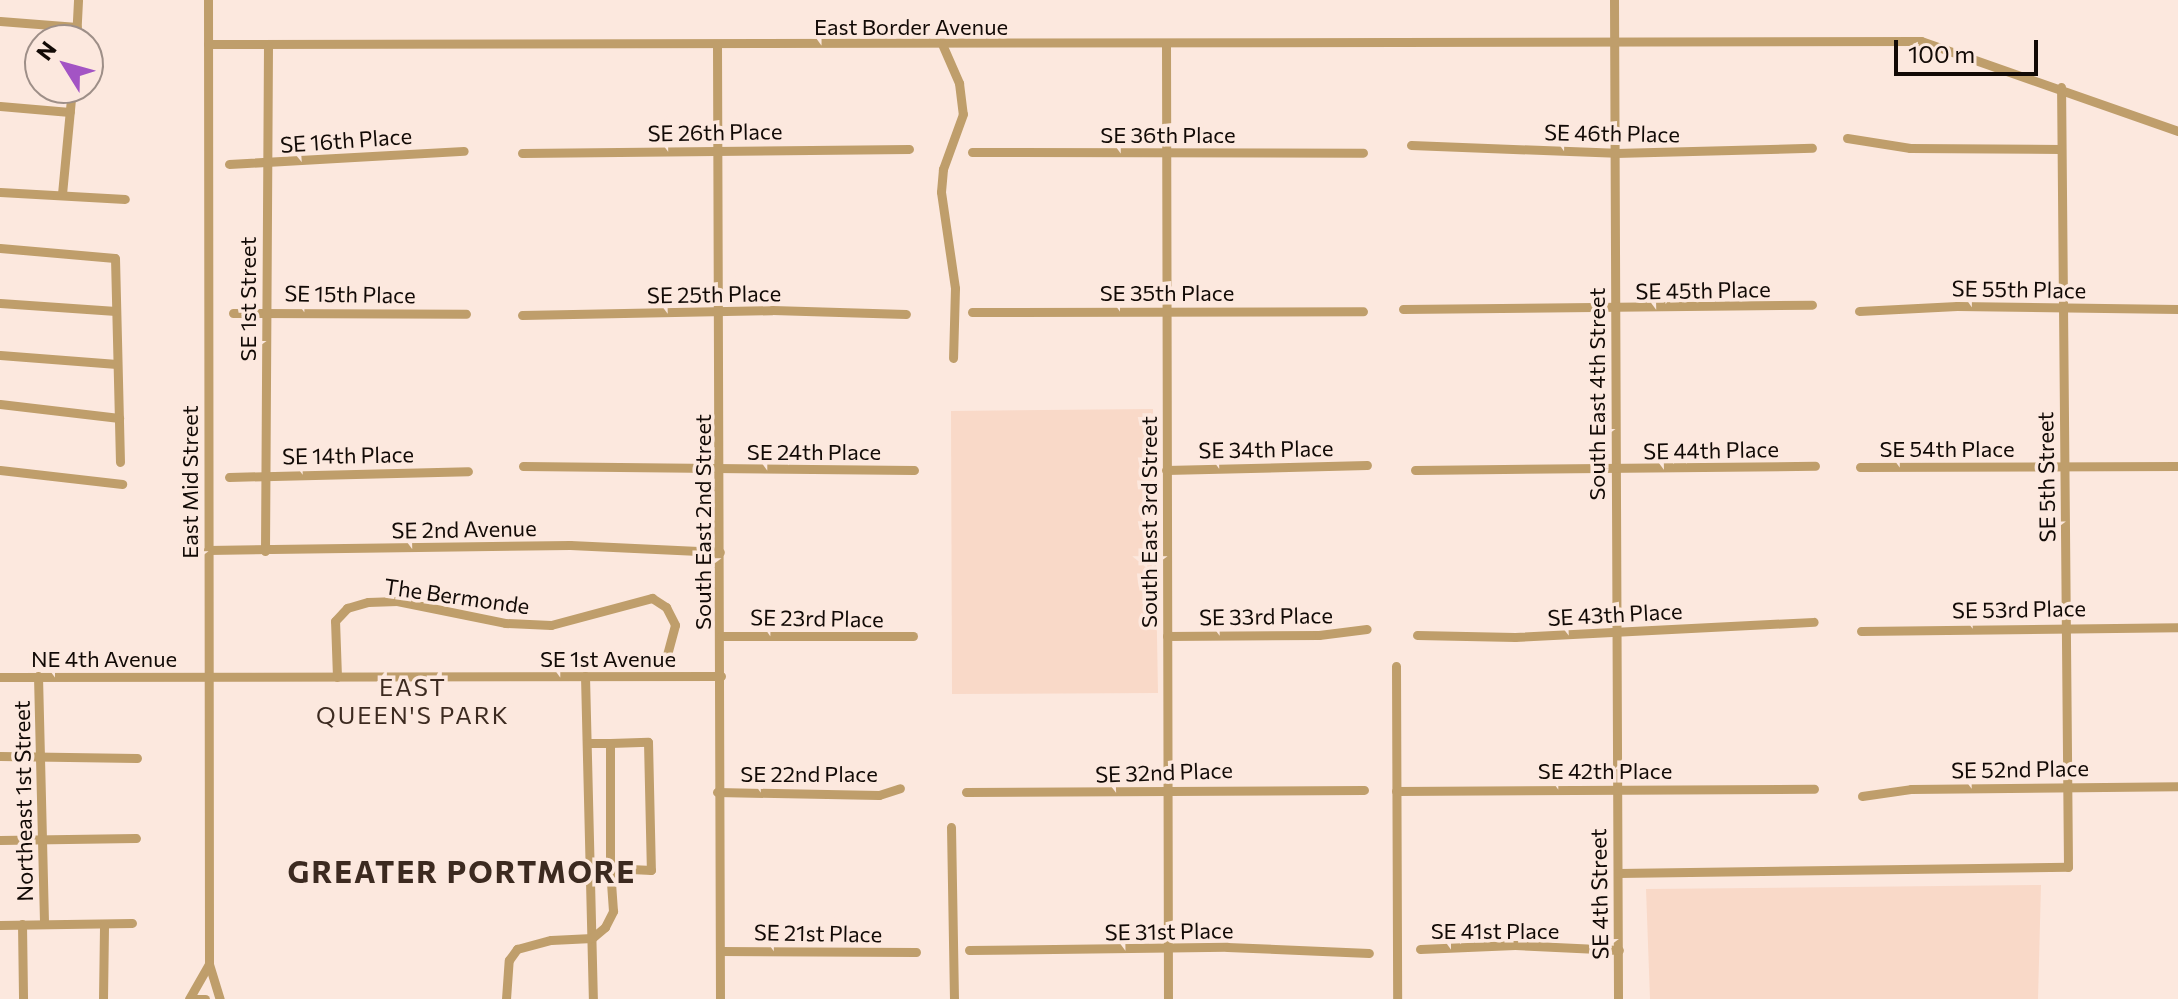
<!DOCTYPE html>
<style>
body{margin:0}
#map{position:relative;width:2178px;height:999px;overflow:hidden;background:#fce8de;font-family:Commissioner,sans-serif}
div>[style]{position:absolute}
.built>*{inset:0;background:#f9d9c8}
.minor>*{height:9px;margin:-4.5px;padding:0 4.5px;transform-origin:4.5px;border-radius:4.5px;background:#bf9e6b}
span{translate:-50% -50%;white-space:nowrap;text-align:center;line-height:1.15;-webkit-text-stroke:7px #fce8de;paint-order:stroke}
.street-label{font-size:22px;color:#120a06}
.neighbourhood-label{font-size:24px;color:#3c2a20;letter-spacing:2px}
.district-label{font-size:30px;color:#3c2a20;font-weight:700;letter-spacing:2px}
.north{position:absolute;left:24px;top:24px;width:80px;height:80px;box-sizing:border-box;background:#fce8de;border:2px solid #9e8f88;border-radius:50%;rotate:307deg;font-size:22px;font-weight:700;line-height:32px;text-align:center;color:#120a06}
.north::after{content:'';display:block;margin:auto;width:28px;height:36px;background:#a354c4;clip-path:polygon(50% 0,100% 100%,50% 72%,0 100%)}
.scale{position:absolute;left:1894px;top:40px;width:144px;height:36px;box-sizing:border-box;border:4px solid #120a06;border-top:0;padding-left:10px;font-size:24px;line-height:28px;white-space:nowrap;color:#120a06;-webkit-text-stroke:6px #fce8de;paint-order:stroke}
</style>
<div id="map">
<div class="built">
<i style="clip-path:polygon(1153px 409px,1158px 693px,952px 694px,951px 411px)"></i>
<i style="clip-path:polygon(2041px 885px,2038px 999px,1650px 999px,1646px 889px)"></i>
</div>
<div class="minor">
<i style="left:208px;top:0;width:964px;rotate:89.94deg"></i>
<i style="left:209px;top:964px;width:37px;rotate:73deg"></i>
<i style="left:1614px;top:0;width:999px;rotate:89.77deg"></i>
<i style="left:0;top:21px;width:77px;rotate:4.5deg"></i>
<i style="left:76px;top:40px;width:40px;rotate:-87.1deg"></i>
<i style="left:208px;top:44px;width:1713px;rotate:-0.1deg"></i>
<i style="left:1921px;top:41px;width:272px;rotate:19.3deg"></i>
<i style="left:942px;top:44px;width:43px;rotate:66.4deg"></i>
<i style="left:959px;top:83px;width:31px;rotate:83deg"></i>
<i style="left:963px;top:114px;width:59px;rotate:110deg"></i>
<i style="left:943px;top:169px;width:23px;rotate:95deg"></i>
<i style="left:941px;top:192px;width:97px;rotate:81.7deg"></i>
<i style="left:955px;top:288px;width:70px;rotate:91.6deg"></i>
<i style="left:1166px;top:44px;width:955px;rotate:89.88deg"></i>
<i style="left:717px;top:45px;width:954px;rotate:89.82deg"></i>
<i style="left:0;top:106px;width:70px;rotate:4.9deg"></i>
<i style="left:1847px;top:138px;width:64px;rotate:9deg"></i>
<i style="left:1910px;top:148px;width:151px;rotate:0.4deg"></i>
<i style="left:1411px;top:145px;width:204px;rotate:2.2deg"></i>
<i style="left:1615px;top:153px;width:197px;rotate:-1.5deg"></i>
<i style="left:972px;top:152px;width:391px;rotate:0.1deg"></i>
<i style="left:522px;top:153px;width:387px;rotate:-0.6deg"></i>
<i style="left:229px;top:164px;width:235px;rotate:-3.2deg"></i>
<i style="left:0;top:192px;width:125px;rotate:3.2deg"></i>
<i style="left:62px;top:194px;width:106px;rotate:-84.6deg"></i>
<i style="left:0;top:248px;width:115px;rotate:5deg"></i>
<i style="left:115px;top:258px;width:204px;rotate:88.6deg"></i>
<i style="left:0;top:303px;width:116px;rotate:3.9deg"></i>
<i style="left:1403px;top:309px;width:409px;rotate:-0.6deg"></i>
<i style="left:1859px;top:311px;width:98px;rotate:-2.9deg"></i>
<i style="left:1957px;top:306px;width:221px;rotate:0.8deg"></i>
<i style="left:972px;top:312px;width:391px;rotate:-0.1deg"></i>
<i style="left:233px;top:313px;width:233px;rotate:0.2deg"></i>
<i style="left:522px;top:315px;width:250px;rotate:-1.1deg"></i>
<i style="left:772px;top:310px;width:134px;rotate:1.7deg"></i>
<i style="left:0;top:355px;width:117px;rotate:4.4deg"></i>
<i style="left:0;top:404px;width:120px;rotate:6.7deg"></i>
<i style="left:523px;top:466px;width:391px;rotate:0.6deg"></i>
<i style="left:1860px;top:467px;width:318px;rotate:-0.2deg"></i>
<i style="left:0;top:470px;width:123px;rotate:6.5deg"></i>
<i style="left:1166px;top:470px;width:201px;rotate:-1.4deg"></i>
<i style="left:1415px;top:470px;width:400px;rotate:-0.6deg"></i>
<i style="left:229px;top:477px;width:239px;rotate:-1.4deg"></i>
<i style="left:208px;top:550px;width:362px;rotate:-0.8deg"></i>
<i style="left:570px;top:545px;width:150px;rotate:2.7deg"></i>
<i style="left:265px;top:551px;width:505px;rotate:-89.66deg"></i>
<i style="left:1861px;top:631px;width:317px;rotate:-0.7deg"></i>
<i style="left:1417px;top:635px;width:98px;rotate:1.2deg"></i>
<i style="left:1515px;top:637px;width:299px;rotate:-2.9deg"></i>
<i style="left:721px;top:636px;width:192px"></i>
<i style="left:1167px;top:636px;width:152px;rotate:-0.4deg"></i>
<i style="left:1319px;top:635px;width:48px;rotate:-7.1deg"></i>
<i style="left:1396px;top:666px;width:333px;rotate:89.8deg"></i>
<i style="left:38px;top:676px;width:248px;rotate:88.6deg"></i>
<i style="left:585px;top:676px;width:323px;rotate:88.6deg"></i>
<i style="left:0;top:677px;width:721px;rotate:-0.08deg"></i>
<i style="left:337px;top:677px;width:56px;rotate:-92deg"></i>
<i style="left:335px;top:621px;width:18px;rotate:-47deg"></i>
<i style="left:347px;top:608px;width:22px;rotate:-16deg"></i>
<i style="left:368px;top:602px;width:29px;rotate:-2deg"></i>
<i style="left:397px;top:601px;width:110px;rotate:11.5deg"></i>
<i style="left:505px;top:623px;width:46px;rotate:2.5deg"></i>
<i style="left:551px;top:625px;width:105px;rotate:-15deg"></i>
<i style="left:652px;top:598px;width:17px;rotate:33deg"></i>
<i style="left:666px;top:607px;width:20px;rotate:63deg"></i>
<i style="left:675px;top:625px;width:39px;rotate:105deg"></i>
<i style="left:587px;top:743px;width:23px"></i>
<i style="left:0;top:756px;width:137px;rotate:0.8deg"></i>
<i style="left:1396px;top:791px;width:418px;rotate:-0.3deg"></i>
<i style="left:717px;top:792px;width:162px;rotate:1.1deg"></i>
<i style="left:879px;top:795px;width:22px;rotate:-18deg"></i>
<i style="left:966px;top:792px;width:398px;rotate:-0.3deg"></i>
<i style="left:1862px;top:796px;width:49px;rotate:-8.1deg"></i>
<i style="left:1911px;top:789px;width:267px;rotate:-0.6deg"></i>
<i style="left:951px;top:827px;width:172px;rotate:89deg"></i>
<i style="left:0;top:840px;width:136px;rotate:-0.8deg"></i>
<i style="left:1618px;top:873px;width:450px;rotate:-0.8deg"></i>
<i style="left:2068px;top:867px;width:780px;rotate:-90.51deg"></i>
<i style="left:22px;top:924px;width:75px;rotate:89.2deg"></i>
<i style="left:0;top:925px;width:132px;rotate:-0.9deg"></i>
<i style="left:1420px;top:949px;width:95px;rotate:-2.4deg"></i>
<i style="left:1515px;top:945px;width:104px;rotate:2.8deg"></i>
<i style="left:969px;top:950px;width:258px;rotate:-0.7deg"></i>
<i style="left:1227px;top:947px;width:142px;rotate:2.4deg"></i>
<i style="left:720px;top:951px;width:196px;rotate:0.3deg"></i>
<i style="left:103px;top:999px;width:75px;rotate:-89.2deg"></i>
<i style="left:189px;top:999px;width:40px;rotate:-60.3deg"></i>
<i style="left:190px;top:999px;width:15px"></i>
<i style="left:506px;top:999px;width:39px;rotate:-86deg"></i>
<i style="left:509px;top:960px;width:14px;rotate:-54deg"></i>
<i style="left:517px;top:949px;width:35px;rotate:-15deg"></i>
<i style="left:551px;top:940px;width:41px;rotate:-2.8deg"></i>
<i style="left:592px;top:938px;width:17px;rotate:-40deg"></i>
<i style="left:605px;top:927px;width:18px;rotate:-63deg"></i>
<i style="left:613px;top:911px;width:43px;rotate:-94deg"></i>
<i style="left:610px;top:868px;width:125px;rotate:-90deg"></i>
<i style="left:610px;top:743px;width:38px;rotate:-2deg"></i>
<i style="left:648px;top:742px;width:128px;rotate:88.7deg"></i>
<i style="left:651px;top:870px;width:41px;rotate:-177.2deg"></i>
</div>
<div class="street-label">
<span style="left:911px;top:27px">East Border Avenue</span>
<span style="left:715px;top:132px;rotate:-1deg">SE 26th Place</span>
<span style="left:1612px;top:133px;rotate:1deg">SE 46th Place</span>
<span style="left:1168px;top:135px">SE 36th Place</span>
<span style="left:346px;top:140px;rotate:-4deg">SE 16th Place</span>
<span style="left:2019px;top:289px;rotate:1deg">SE 55th Place</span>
<span style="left:1703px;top:290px;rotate:-1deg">SE 45th Place</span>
<span style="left:1167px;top:293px">SE 35th Place</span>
<span style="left:350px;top:294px;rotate:1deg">SE 15th Place</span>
<span style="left:714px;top:294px;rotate:-1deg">SE 25th Place</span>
<span style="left:248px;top:299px;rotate:-90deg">SE 1st Street</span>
<span style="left:1597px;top:394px;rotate:-90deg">South East 4th Street</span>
<span style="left:1266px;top:449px;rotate:-1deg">SE 34th Place</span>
<span style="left:1947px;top:449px">SE 54th Place</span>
<span style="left:1711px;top:450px;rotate:-1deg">SE 44th Place</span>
<span style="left:814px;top:452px">SE 24th Place</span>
<span style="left:348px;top:455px;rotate:-1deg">SE 14th Place</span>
<span style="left:2046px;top:477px;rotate:-91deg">SE 5th Street</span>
<span style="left:190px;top:482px;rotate:-90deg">East Mid Street</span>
<span style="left:703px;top:522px;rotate:-90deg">South East 2nd Street</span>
<span style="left:1149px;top:522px;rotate:-90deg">South East 3rd Street</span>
<span style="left:464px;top:529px;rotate:-1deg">SE 2nd Avenue</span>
<span style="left:457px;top:596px;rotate:8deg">The Bermonde</span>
<span style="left:2019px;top:609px;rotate:-1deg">SE 53rd Place</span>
<span style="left:1615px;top:614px;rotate:-3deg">SE 43th Place</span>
<span style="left:1266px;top:616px;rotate:-1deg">SE 33rd Place</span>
<span style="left:817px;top:618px;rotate:1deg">SE 23rd Place</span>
<span style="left:104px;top:659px">NE 4th Avenue</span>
<span style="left:608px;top:659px">SE 1st Avenue</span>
<span style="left:2020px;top:769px;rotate:-1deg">SE 52nd Place</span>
<span style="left:1605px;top:771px">SE 42th Place</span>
<span style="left:1164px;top:772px;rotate:-2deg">SE 32nd Place</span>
<span style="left:809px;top:774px">SE 22nd Place</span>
<span style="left:23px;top:801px;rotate:-91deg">Northeast 1st Street</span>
<span style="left:1599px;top:894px;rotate:-91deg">SE 4th Street</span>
<span style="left:1169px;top:931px;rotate:-1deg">SE 31st Place</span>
<span style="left:1495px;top:931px">SE 41st Place</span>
<span style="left:818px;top:933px;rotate:1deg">SE 21st Place</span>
</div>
<div class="neighbourhood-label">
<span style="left:413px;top:701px">EAST<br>QUEEN'S PARK</span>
</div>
<div class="district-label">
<span style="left:462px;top:871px">GREATER PORTMORE</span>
</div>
<div class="north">N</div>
<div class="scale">100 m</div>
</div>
